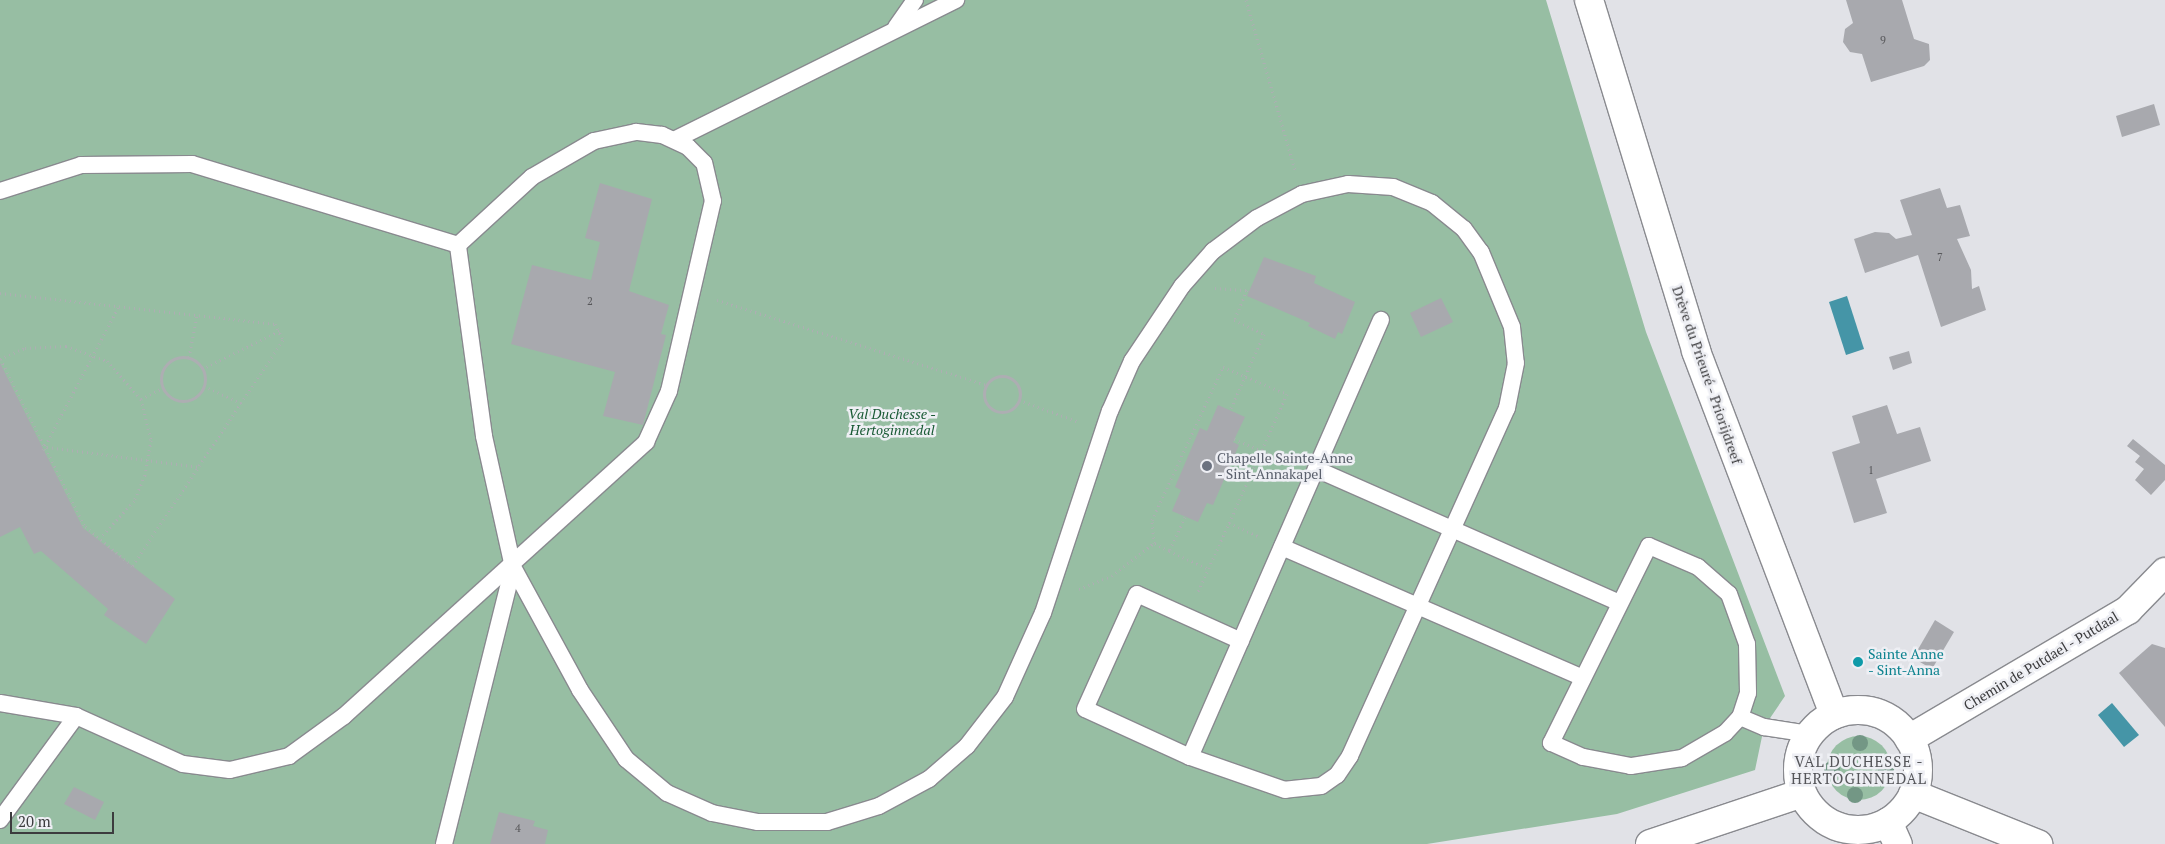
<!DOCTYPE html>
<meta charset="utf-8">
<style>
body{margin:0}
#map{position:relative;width:2165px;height:844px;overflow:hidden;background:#e1e2e7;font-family:"PT Serif",serif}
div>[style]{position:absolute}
.green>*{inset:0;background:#97bea3}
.round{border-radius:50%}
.water>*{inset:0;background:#4595a7}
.building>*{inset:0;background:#a8a9ae}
.path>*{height:3px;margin-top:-1.5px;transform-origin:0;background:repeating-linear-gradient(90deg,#adaeb2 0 1px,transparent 0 5px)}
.path>.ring{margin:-1.5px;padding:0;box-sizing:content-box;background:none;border:3px solid #adaeb2;border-radius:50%}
.roads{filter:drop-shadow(1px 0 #898a8f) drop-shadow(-1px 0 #898a8f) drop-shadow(0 1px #898a8f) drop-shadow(0 -1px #898a8f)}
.service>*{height:16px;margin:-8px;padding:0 8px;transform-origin:8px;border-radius:8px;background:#fff}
.minor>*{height:28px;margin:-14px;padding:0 14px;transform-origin:14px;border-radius:14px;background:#fff}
.minor>.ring{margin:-14px;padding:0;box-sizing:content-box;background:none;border:28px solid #fff;border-radius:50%}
.trees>*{width:16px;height:16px;margin:-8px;border-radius:50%;background:#739785}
.dots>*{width:14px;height:14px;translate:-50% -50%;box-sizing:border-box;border:2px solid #eeeff4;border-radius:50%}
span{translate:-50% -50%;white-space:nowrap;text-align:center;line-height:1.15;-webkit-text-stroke:5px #eeeff4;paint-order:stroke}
.number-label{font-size:11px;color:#57575a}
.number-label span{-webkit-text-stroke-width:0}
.street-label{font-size:14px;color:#3c3c3e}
.park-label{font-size:14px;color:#195a35;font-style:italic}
.worship-label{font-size:14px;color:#5b616d}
.left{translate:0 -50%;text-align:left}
.culture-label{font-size:14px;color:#0d838f}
.neighbourhood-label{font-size:15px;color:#55565a;letter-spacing:1px}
.scale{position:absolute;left:10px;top:812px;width:104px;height:22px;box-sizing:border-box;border:2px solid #3c3c3e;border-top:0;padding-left:6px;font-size:15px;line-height:18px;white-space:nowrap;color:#3c3c3e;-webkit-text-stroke:4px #eeeff4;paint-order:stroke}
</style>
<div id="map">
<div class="green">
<i style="clip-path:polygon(0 0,1546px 0,1646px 332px,1785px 696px,1764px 727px,1755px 770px,1617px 814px,1427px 844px,0 844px)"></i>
<i class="round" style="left:1827px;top:736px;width:64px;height:64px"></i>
</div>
<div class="water">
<i style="clip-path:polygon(1847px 296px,1864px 349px,1846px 355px,1829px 302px)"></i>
<i style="clip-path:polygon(2112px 703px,2139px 735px,2124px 747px,2098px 715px)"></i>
</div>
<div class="building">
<i style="clip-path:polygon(1846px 0,1902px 0,1914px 39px,1929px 44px,1930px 60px,1924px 66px,1871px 82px,1862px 54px,1850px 52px,1843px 42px,1845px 29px,1853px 23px)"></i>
<i style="clip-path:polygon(2154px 104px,2160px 125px,2122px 137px,2116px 116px)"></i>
<i style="clip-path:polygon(600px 183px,652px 199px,629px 291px,669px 305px,661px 334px,666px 335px,643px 425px,603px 416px,615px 372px,511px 344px,532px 265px,591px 280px,600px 242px,585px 238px)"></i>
<i style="clip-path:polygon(1940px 188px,1947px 208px,1960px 205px,1970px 236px,1957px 239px,1971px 270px,1972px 289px,1979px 286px,1986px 310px,1941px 327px,1918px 255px,1865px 273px,1854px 239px,1875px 232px,1889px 233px,1896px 239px,1912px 235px,1900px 200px)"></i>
<i style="clip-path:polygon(1264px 257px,1316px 276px,1314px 283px,1355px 302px,1342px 334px,1338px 332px,1335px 339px,1308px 326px,1310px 323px,1247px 296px)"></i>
<i style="clip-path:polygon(1441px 298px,1453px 322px,1421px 337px,1410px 313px)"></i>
<i style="clip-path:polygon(1909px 351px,1912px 363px,1893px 370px,1889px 357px)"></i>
<i style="clip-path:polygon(0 363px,83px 528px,175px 599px,146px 644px,104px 615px,108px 609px,41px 551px,34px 554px,20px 527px,0 537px)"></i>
<i style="clip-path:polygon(1218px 405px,1245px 417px,1233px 442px,1239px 445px,1213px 505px,1207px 503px,1198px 522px,1172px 511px,1181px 490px,1175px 487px,1200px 428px,1207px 431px)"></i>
<i style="clip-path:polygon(1887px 405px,1897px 434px,1920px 427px,1931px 461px,1876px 479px,1887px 513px,1854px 523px,1832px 452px,1860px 443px,1852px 416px)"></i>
<i style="clip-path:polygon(2133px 439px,2165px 465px,2165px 480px,2151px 495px,2135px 480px,2144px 469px,2135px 462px,2140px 456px,2127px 446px)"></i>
<i style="clip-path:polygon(1935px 620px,1954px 632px,1932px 669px,1913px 658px)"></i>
<i style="clip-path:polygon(2152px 644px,2165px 648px,2165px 727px,2119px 673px)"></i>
<i style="clip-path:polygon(74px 787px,104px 802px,95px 820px,64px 804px)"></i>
<i style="clip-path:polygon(499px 812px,535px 821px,533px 826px,548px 830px,545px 844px,490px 844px)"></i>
</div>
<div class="path">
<i style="left:1246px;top:0;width:177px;rotate:73.9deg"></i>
<i style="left:1215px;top:288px;width:32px;rotate:4deg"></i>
<i style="left:1247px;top:290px;width:33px;rotate:113deg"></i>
<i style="left:1234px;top:320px;width:33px;rotate:25deg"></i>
<i style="left:1264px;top:334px;width:83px;rotate:114.1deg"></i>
<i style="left:0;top:293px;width:277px;rotate:6.4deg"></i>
<i style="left:275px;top:324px;width:18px;rotate:63deg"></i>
<i style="left:283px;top:340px;width:272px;rotate:123.7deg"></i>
<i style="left:132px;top:566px;width:63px;rotate:-139.5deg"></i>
<i style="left:84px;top:525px;width:187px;rotate:-116.7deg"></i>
<i style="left:717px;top:300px;width:283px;rotate:17.5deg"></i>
<i style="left:189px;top:357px;width:43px;rotate:-79.2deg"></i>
<i class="ring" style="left:161px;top:357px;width:41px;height:41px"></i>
<i style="left:0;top:359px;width:27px;rotate:-24deg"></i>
<i style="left:25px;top:348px;width:41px;rotate:-2.8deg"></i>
<i style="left:66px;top:346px;width:44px;rotate:20.1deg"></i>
<i style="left:107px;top:361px;width:51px;rotate:48.2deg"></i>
<i style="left:141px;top:399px;width:42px;rotate:76.3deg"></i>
<i style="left:151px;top:440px;width:36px;rotate:100deg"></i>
<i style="left:145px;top:475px;width:28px;rotate:113deg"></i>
<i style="left:134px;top:501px;width:50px;rotate:132.6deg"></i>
<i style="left:202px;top:369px;width:88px;rotate:-26.3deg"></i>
<i class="ring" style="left:984px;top:376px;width:33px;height:33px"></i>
<i style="left:204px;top:386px;width:41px;rotate:24.7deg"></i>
<i style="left:141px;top:399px;width:25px;rotate:-27deg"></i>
<i style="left:1019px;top:400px;width:64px;rotate:20.1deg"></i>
<i style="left:1234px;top:439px;width:62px;rotate:22.8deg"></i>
<i style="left:47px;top:447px;width:152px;rotate:7.5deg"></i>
<i style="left:43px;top:450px;width:163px;rotate:-62.2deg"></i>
<i style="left:1185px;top:517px;width:38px;rotate:115deg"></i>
<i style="left:1169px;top:551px;width:44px;rotate:24.2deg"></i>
<i style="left:1229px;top:523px;width:32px;rotate:24deg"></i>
<i style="left:1169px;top:551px;width:17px;rotate:-152deg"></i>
<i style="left:1154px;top:543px;width:23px;rotate:-95deg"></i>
<i style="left:1152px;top:520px;width:169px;rotate:-65.1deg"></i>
<i style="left:1223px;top:367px;width:69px;rotate:22.9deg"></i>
<i style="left:1287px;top:394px;width:219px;rotate:114.2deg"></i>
<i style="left:1079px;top:589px;width:35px;rotate:-22deg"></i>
<i style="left:1112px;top:576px;width:53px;rotate:-38.2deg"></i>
</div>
<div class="roads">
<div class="service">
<i style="left:896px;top:27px;width:33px;rotate:-55deg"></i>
<i style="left:674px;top:140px;width:315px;rotate:-26.4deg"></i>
<i style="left:0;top:191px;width:85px;rotate:-17.8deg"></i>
<i style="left:81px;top:165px;width:111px;rotate:-0.5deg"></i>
<i style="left:192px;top:164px;width:278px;rotate:16.9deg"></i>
<i style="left:1316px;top:469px;width:332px;rotate:23.8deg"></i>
<i style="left:1649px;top:546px;width:53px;rotate:23.2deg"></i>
<i style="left:1698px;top:567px;width:41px;rotate:41.1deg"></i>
<i style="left:1729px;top:594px;width:53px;rotate:70.2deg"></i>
<i style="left:1747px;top:644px;width:49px;rotate:88.8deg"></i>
<i style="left:1748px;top:693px;width:25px;rotate:108deg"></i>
<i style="left:1740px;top:717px;width:22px;rotate:133deg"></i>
<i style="left:1725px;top:733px;width:50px;rotate:149.8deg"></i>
<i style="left:1682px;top:758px;width:52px;rotate:171.1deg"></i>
<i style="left:1631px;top:766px;width:49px;rotate:-169.4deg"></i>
<i style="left:1583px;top:757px;width:35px;rotate:-156deg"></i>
<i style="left:1551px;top:743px;width:220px;rotate:-63.6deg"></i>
<i style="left:1282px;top:547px;width:328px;rotate:23.5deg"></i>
<i style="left:513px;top:567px;width:140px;rotate:61.4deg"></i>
<i style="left:580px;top:690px;width:83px;rotate:56.3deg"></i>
<i style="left:626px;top:759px;width:53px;rotate:39.7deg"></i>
<i style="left:667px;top:793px;width:49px;rotate:24deg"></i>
<i style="left:712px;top:813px;width:47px;rotate:11.1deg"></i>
<i style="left:758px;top:822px;width:69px"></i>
<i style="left:827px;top:822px;width:54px;rotate:-17.1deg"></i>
<i style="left:879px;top:806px;width:57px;rotate:-28.4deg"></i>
<i style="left:929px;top:779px;width:50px;rotate:-41deg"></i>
<i style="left:967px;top:746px;width:62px;rotate:-52.2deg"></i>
<i style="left:1005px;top:697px;width:92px;rotate:-65.7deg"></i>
<i style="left:1043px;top:613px;width:213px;rotate:-71.7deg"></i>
<i style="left:1110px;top:411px;width:55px;rotate:-66.3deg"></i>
<i style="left:1132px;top:361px;width:90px;rotate:-56.3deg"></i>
<i style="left:1182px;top:286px;width:47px;rotate:-48.5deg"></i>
<i style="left:1213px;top:251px;width:55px;rotate:-36.9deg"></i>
<i style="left:1257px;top:218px;width:51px;rotate:-28.1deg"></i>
<i style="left:1302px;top:194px;width:47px;rotate:-12.3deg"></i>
<i style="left:1348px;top:184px;width:45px;rotate:3.8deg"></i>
<i style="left:1393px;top:187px;width:42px;rotate:22.3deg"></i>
<i style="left:1432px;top:203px;width:41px;rotate:39.1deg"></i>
<i style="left:1464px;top:229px;width:29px;rotate:54deg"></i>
<i style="left:1481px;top:252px;width:81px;rotate:67.5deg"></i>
<i style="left:1512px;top:327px;width:36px;rotate:84deg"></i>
<i style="left:1516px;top:363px;width:46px;rotate:101.3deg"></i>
<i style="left:1507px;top:408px;width:382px;rotate:114.3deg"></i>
<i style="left:1350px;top:756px;width:23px;rotate:124deg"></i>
<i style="left:1337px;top:775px;width:19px;rotate:145deg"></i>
<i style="left:1321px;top:786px;width:36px;rotate:174deg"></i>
<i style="left:1285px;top:790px;width:101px;rotate:-160.8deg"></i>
<i style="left:1190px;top:757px;width:477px;rotate:-66.4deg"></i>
<i style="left:0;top:703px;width:77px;rotate:9.7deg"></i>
<i style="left:76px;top:716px;width:117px;rotate:24.2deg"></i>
<i style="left:183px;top:764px;width:47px;rotate:7.3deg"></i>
<i style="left:230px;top:770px;width:61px;rotate:-13.3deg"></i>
<i style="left:289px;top:756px;width:68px;rotate:-36deg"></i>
<i style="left:344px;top:716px;width:408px;rotate:-42.2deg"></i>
<i style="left:646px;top:442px;width:56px;rotate:-65.7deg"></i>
<i style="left:669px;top:391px;width:195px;rotate:-77deg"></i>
<i style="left:713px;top:201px;width:39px;rotate:-103deg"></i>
<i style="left:704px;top:163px;width:23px;rotate:-135deg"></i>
<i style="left:688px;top:147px;width:29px;rotate:-155deg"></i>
<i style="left:662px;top:135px;width:26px;rotate:-173deg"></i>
<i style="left:636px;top:132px;width:43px;rotate:167.9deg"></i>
<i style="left:594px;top:141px;width:72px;rotate:149.9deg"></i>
<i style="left:532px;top:177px;width:100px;rotate:137.4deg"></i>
<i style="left:1740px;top:717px;width:26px;rotate:23deg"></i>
<i style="left:1764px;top:727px;width:47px;rotate:8.7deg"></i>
<i style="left:1190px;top:757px;width:115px;rotate:-155.4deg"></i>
<i style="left:1085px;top:709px;width:126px;rotate:-65.7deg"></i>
<i style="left:1137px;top:594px;width:114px;rotate:24.3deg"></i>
<i style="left:0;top:820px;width:129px;rotate:-53.8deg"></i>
<i style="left:444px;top:844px;width:285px;rotate:-76deg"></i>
<i style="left:513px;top:567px;width:134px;rotate:-102.5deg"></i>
<i style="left:484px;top:436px;width:193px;rotate:-97.8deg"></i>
</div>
<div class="minor">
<i style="left:1589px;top:0;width:367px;rotate:73deg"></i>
<i style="left:1696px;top:351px;width:389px;rotate:69.2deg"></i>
<i class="ring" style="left:1798px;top:710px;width:92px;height:92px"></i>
<i style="left:1909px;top:739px;width:254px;rotate:-30.5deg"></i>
<i style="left:2128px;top:610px;width:53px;rotate:-45.8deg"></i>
<i style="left:1913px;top:794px;width:135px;rotate:21.8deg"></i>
<i style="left:1888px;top:822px;width:24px;rotate:66deg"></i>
<i style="left:1650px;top:844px;width:160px;rotate:-18.5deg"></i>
</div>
</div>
<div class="trees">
<i style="left:1860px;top:743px"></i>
<i style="left:1832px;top:769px"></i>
<i style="left:1886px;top:770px"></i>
<i style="left:1855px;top:795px"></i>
</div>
<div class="dots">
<i style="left:1207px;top:466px;background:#6b7280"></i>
<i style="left:1858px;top:662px;background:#0f9aa8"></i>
</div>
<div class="number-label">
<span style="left:1883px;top:40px">9</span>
<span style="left:1940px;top:257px">7</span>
<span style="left:590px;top:301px">2</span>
<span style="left:1871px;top:470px">1</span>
<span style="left:518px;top:828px">4</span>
</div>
<div class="street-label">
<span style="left:1707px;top:375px;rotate:71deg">Drève du Prieuré - Priorijdreef</span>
<span style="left:2041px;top:661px;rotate:-31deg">Chemin de Putdael - Putdaal</span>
</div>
<div class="park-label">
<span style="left:892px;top:422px">Val Duchesse -<br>Hertoginnedal</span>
</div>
<div class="worship-label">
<span class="left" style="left:1217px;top:466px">Chapelle Sainte-Anne<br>- Sint-Annakapel</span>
</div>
<div class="culture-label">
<span class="left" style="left:1868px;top:662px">Sainte Anne<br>- Sint-Anna</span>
</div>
<div class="neighbourhood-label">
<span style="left:1859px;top:770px">VAL DUCHESSE -<br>HERTOGINNEDAL</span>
</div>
<div class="scale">20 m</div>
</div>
